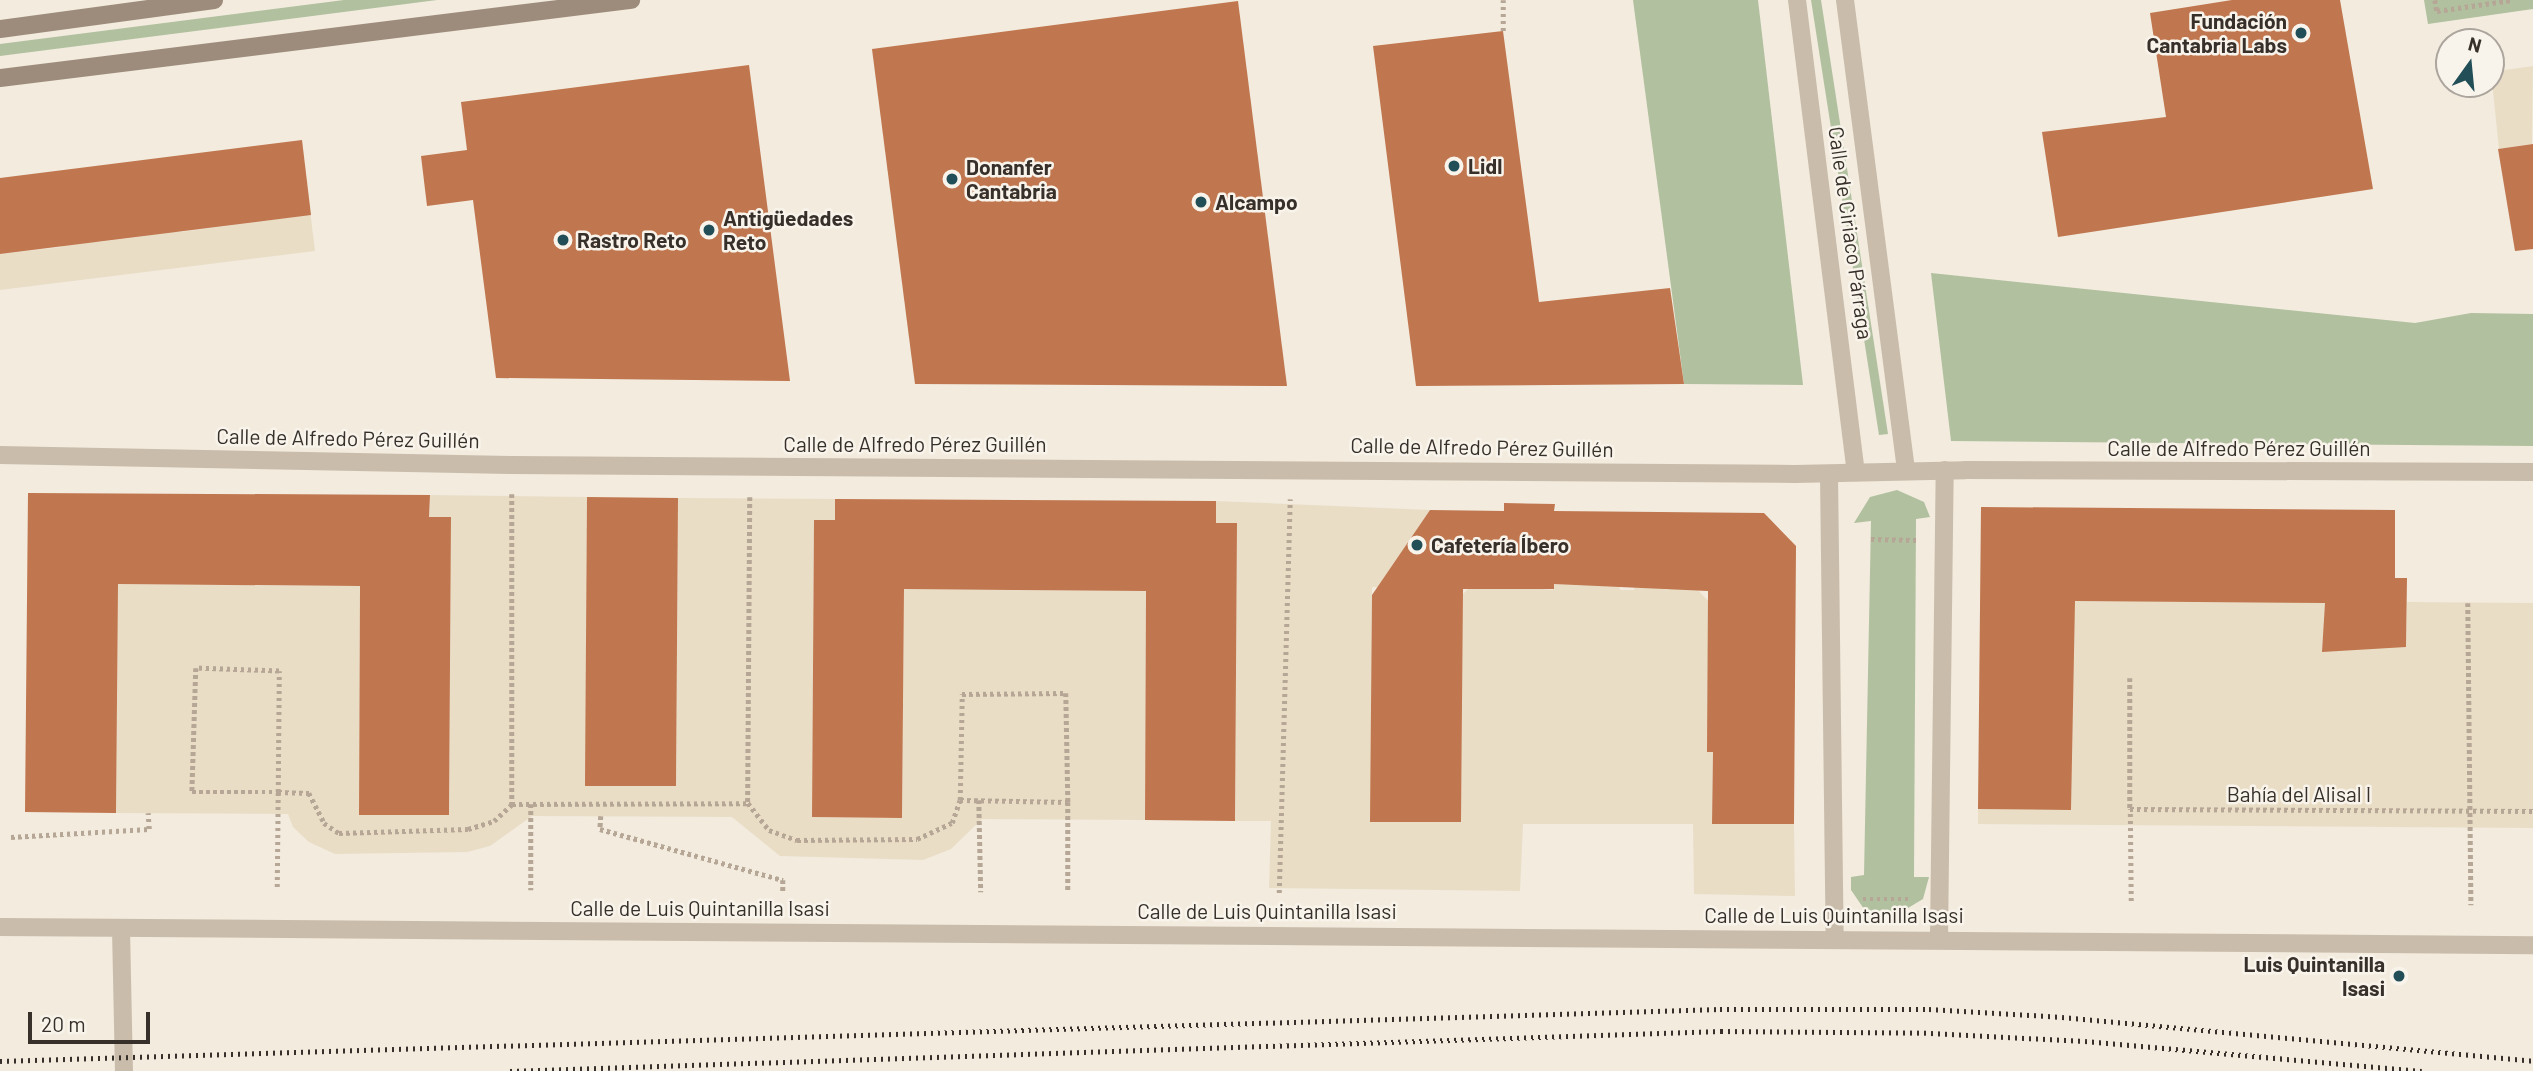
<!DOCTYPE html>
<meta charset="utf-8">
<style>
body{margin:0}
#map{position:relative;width:2533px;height:1071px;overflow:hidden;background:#f2ebde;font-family:Barlow,sans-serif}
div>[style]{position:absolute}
.green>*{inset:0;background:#b1c09f}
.plaza>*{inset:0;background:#e9ddc6}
.building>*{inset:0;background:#c0764e}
.path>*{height:4.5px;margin-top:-2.25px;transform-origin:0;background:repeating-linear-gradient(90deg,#b5a695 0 3.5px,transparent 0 7px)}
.minor>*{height:18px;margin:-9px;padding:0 9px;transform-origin:9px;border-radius:9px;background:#c9bcab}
.secondary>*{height:18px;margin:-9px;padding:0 9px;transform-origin:9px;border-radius:9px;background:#9d8c7c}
.rail>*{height:5px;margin-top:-2.5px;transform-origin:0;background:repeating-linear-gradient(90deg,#372f2a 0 2px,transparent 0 7px)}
.dots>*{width:19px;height:19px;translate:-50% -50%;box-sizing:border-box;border:4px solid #f9f4eb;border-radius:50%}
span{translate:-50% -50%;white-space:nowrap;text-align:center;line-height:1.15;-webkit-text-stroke:5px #f9f4eb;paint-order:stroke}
.poi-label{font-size:21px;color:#372f2a;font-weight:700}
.right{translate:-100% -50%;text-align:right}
.left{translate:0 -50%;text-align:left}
.street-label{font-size:21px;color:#372f2a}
.north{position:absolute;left:2435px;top:28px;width:70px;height:70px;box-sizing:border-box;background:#f9f4eb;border:2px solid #aba59e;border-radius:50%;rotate:15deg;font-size:19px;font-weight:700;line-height:28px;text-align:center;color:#372f2a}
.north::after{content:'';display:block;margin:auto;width:24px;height:32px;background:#214e57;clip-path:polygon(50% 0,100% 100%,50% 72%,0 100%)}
.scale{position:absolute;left:28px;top:1012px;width:122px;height:32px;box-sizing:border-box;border:4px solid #372f2a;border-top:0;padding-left:9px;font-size:21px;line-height:24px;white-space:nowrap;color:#372f2a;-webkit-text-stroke:5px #f9f4eb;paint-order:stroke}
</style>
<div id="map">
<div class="green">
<i style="clip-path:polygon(344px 0,437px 0,0 56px,0 44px)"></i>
<i style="clip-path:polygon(1633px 0,1758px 0,1803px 385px,1684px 384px)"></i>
<i style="clip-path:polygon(1811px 0,1821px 0,1888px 434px,1879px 435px)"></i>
<i style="clip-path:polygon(2424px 0,2533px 0,2533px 9px,2428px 24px)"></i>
<i style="clip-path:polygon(1931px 273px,2415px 323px,2471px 313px,2533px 314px,2533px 446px,1951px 441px)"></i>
<i style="clip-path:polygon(1897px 490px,1924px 502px,1930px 517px,1916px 519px,1914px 877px,1929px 877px,1923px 899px,1893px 917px,1864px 909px,1851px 890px,1851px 877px,1864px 875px,1871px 521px,1854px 523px,1870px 497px)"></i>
</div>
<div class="plaza">
<i style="clip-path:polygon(2533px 66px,2532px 144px,2499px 149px,2491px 72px)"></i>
<i style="clip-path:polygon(310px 210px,315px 251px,0 290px,0 254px,62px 247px,62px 241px,99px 242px,145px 236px,145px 231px,181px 232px,294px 217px)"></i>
<i style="clip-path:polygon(430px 495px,587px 497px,586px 786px,676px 786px,678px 498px,835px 499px,835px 520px,814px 520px,812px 817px,902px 818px,904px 589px,1146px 591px,1145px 820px,982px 819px,951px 849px,923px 860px,780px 856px,732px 817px,532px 816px,490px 846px,467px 852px,335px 854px,309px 842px,293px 827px,288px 814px,116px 813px,117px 584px,360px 586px,359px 814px,449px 815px,451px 518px,429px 517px)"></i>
<i style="clip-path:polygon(1216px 501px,1430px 510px,1378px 587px,1372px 587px,1371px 822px,1461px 822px,1462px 614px,1452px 605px,1474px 583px,1553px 590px,1554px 584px,1619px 585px,1620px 590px,1634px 590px,1635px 585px,1669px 590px,1669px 585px,1693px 585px,1714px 607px,1707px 752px,1713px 752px,1712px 823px,1794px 824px,1795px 896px,1694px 894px,1693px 824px,1523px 824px,1520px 891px,1269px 888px,1271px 821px,1235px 821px,1237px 523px,1216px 523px)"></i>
<i style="clip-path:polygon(2065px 599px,2325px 602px,2324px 639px,2355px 647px,2406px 647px,2407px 602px,2533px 603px,2533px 828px,1978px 824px,1978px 809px)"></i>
</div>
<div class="building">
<i style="clip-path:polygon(2232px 0,2340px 0,2373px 189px,2058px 237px,2042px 132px,2166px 117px,2150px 13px)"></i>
<i style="clip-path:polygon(1238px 1px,1287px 386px,915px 384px,872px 49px)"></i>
<i style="clip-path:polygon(1503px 31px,1539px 302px,1670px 288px,1684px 384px,1416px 386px,1373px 46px)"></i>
<i style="clip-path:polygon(749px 65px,790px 381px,496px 378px,473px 200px,427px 206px,421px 156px,467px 150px,461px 102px)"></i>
<i style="clip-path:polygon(302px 140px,311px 215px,0 254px,0 178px)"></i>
<i style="clip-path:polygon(2533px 144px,2533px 249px,2515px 251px,2498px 149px)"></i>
<i style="clip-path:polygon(28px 493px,430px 495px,429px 517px,451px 517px,449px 815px,359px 815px,360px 586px,118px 584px,116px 813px,25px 812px)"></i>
<i style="clip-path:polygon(587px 497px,678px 498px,676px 786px,585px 786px)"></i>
<i style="clip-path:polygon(835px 499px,1216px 501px,1216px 523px,1237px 523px,1235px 821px,1145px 820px,1146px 591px,1013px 590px,904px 589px,902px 818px,812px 817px,814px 520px,835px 520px)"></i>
<i style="clip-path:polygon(1504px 503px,1555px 504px,1554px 511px,1764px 513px,1796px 546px,1794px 824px,1712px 824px,1713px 752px,1707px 752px,1708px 591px,1554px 584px,1554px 589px,1463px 589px,1461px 822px,1370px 822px,1372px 595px,1430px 510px,1504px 511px)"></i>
<i style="clip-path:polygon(1981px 507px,2395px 510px,2395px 578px,2407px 578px,2406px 647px,2322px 652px,2325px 603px,2075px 601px,2071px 810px,1978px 809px)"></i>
</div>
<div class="path">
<i style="left:2435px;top:0;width:11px;rotate:80deg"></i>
<i style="left:2437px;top:11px;width:76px;rotate:-8.3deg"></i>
<i style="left:1503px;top:31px;width:31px;rotate:-90deg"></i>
<i style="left:512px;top:494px;width:310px;rotate:90deg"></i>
<i style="left:512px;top:804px;width:236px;rotate:-0.2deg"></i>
<i style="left:750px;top:497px;width:306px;rotate:90.4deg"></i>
<i style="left:748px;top:803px;width:34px;rotate:52deg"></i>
<i style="left:769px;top:830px;width:30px;rotate:20deg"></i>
<i style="left:797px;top:840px;width:120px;rotate:-0.5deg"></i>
<i style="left:917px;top:839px;width:38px;rotate:-25deg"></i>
<i style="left:952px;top:823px;width:24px;rotate:-71deg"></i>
<i style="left:960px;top:800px;width:108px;rotate:1.1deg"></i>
<i style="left:1068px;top:802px;width:90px;rotate:90deg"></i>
<i style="left:1871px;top:539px;width:45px;rotate:1.3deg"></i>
<i style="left:2468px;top:603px;width:302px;rotate:89.4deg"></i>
<i style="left:2130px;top:678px;width:131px;rotate:90deg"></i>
<i style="left:960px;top:800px;width:106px;rotate:-88.9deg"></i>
<i style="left:962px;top:694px;width:104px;rotate:-0.6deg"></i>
<i style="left:1066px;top:693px;width:109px;rotate:88.9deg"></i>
<i style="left:979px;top:800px;width:92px;rotate:88.8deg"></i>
<i style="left:531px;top:804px;width:86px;rotate:90deg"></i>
<i style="left:601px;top:816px;width:13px;rotate:94deg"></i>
<i style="left:600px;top:829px;width:190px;rotate:15.6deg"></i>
<i style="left:783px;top:880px;width:12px;rotate:90deg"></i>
<i style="left:11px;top:837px;width:138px;rotate:-3.3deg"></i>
<i style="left:149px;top:829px;width:16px;rotate:-94deg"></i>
<i style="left:277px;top:887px;width:95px;rotate:-89.4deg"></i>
<i style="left:278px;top:792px;width:121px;rotate:-89.5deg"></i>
<i style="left:279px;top:671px;width:83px;rotate:-177.9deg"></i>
<i style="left:196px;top:668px;width:124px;rotate:91.8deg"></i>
<i style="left:192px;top:792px;width:86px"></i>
<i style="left:278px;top:792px;width:31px;rotate:2deg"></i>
<i style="left:309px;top:793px;width:34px;rotate:63deg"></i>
<i style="left:324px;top:823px;width:18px;rotate:34deg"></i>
<i style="left:339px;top:833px;width:129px;rotate:-1.8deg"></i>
<i style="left:468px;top:829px;width:27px;rotate:-17deg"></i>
<i style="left:494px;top:821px;width:25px;rotate:-43deg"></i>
<i style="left:1279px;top:893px;width:394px;rotate:-88.4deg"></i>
<i style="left:1863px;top:899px;width:47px"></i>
<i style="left:2131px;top:901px;width:92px;rotate:-90.6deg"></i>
<i style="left:2130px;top:809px;width:403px;rotate:0.3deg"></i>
</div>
<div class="minor">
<i style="left:1797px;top:0;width:476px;rotate:82.9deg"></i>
<i style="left:1845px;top:0;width:475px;rotate:82.6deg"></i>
<i style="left:0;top:455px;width:513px;rotate:1.12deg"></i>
<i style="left:513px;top:465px;width:1282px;rotate:0.4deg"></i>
<i style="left:1795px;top:474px;width:170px;rotate:-1.3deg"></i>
<i style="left:1965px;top:470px;width:568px;rotate:0.2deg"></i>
<i style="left:1829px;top:474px;width:463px;rotate:89.3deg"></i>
<i style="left:0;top:927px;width:2533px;rotate:0.41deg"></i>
<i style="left:121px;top:929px;width:142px;rotate:88.8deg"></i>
<i style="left:1939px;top:938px;width:468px;rotate:-89.3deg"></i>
</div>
<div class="secondary">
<i style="left:0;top:29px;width:216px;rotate:-7.7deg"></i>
<i style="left:0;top:78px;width:636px;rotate:-7.05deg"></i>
</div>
<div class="rail">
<i style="left:0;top:1061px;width:1721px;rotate:-1.73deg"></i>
<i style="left:1720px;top:1009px;width:209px"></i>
<i style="left:1929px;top:1009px;width:133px;rotate:3.4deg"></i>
<i style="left:2062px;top:1017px;width:473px;rotate:5.3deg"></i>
<i style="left:510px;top:1071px;width:1212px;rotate:-1.89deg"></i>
<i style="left:1721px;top:1031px;width:210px;rotate:0.5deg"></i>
<i style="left:1931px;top:1033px;width:154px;rotate:3deg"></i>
<i style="left:2085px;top:1041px;width:338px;rotate:5.1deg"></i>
</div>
<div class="dots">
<i style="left:2301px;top:33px;background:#214e57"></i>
<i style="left:1454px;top:166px;background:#214e57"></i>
<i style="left:952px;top:179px;background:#214e57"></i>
<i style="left:1201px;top:202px;background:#214e57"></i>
<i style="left:709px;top:230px;background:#214e57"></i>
<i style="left:563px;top:240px;background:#214e57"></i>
<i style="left:1417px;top:545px;background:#214e57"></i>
<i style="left:2399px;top:976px;background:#214e57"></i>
</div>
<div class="poi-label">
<span class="right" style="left:2287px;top:33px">Fundación<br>Cantabria Labs</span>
<span class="left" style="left:1468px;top:166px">Lidl</span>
<span class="left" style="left:966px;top:179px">Donanfer<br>Cantabria</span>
<span class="left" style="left:1215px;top:202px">Alcampo</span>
<span class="left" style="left:723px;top:230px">Antigüedades<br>Reto</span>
<span class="left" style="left:577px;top:240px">Rastro Reto</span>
<span class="left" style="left:1431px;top:545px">Cafetería Íbero</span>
<span class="right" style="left:2385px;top:976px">Luis Quintanilla<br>Isasi</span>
</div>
<div class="street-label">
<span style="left:1851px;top:233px;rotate:82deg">Calle de Ciriaco Párraga</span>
<span style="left:348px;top:438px;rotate:1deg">Calle de Alfredo Pérez Guillén</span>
<span style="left:915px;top:444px">Calle de Alfredo Pérez Guillén</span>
<span style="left:1482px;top:447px;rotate:1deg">Calle de Alfredo Pérez Guillén</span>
<span style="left:2239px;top:448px">Calle de Alfredo Pérez Guillén</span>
<span style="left:2299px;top:794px">Bahía del Alisal I</span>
<span style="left:700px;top:908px">Calle de Luis Quintanilla Isasi</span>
<span style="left:1267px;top:911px">Calle de Luis Quintanilla Isasi</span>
<span style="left:1834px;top:915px">Calle de Luis Quintanilla Isasi</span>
</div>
<div class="north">N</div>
<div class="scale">20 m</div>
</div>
